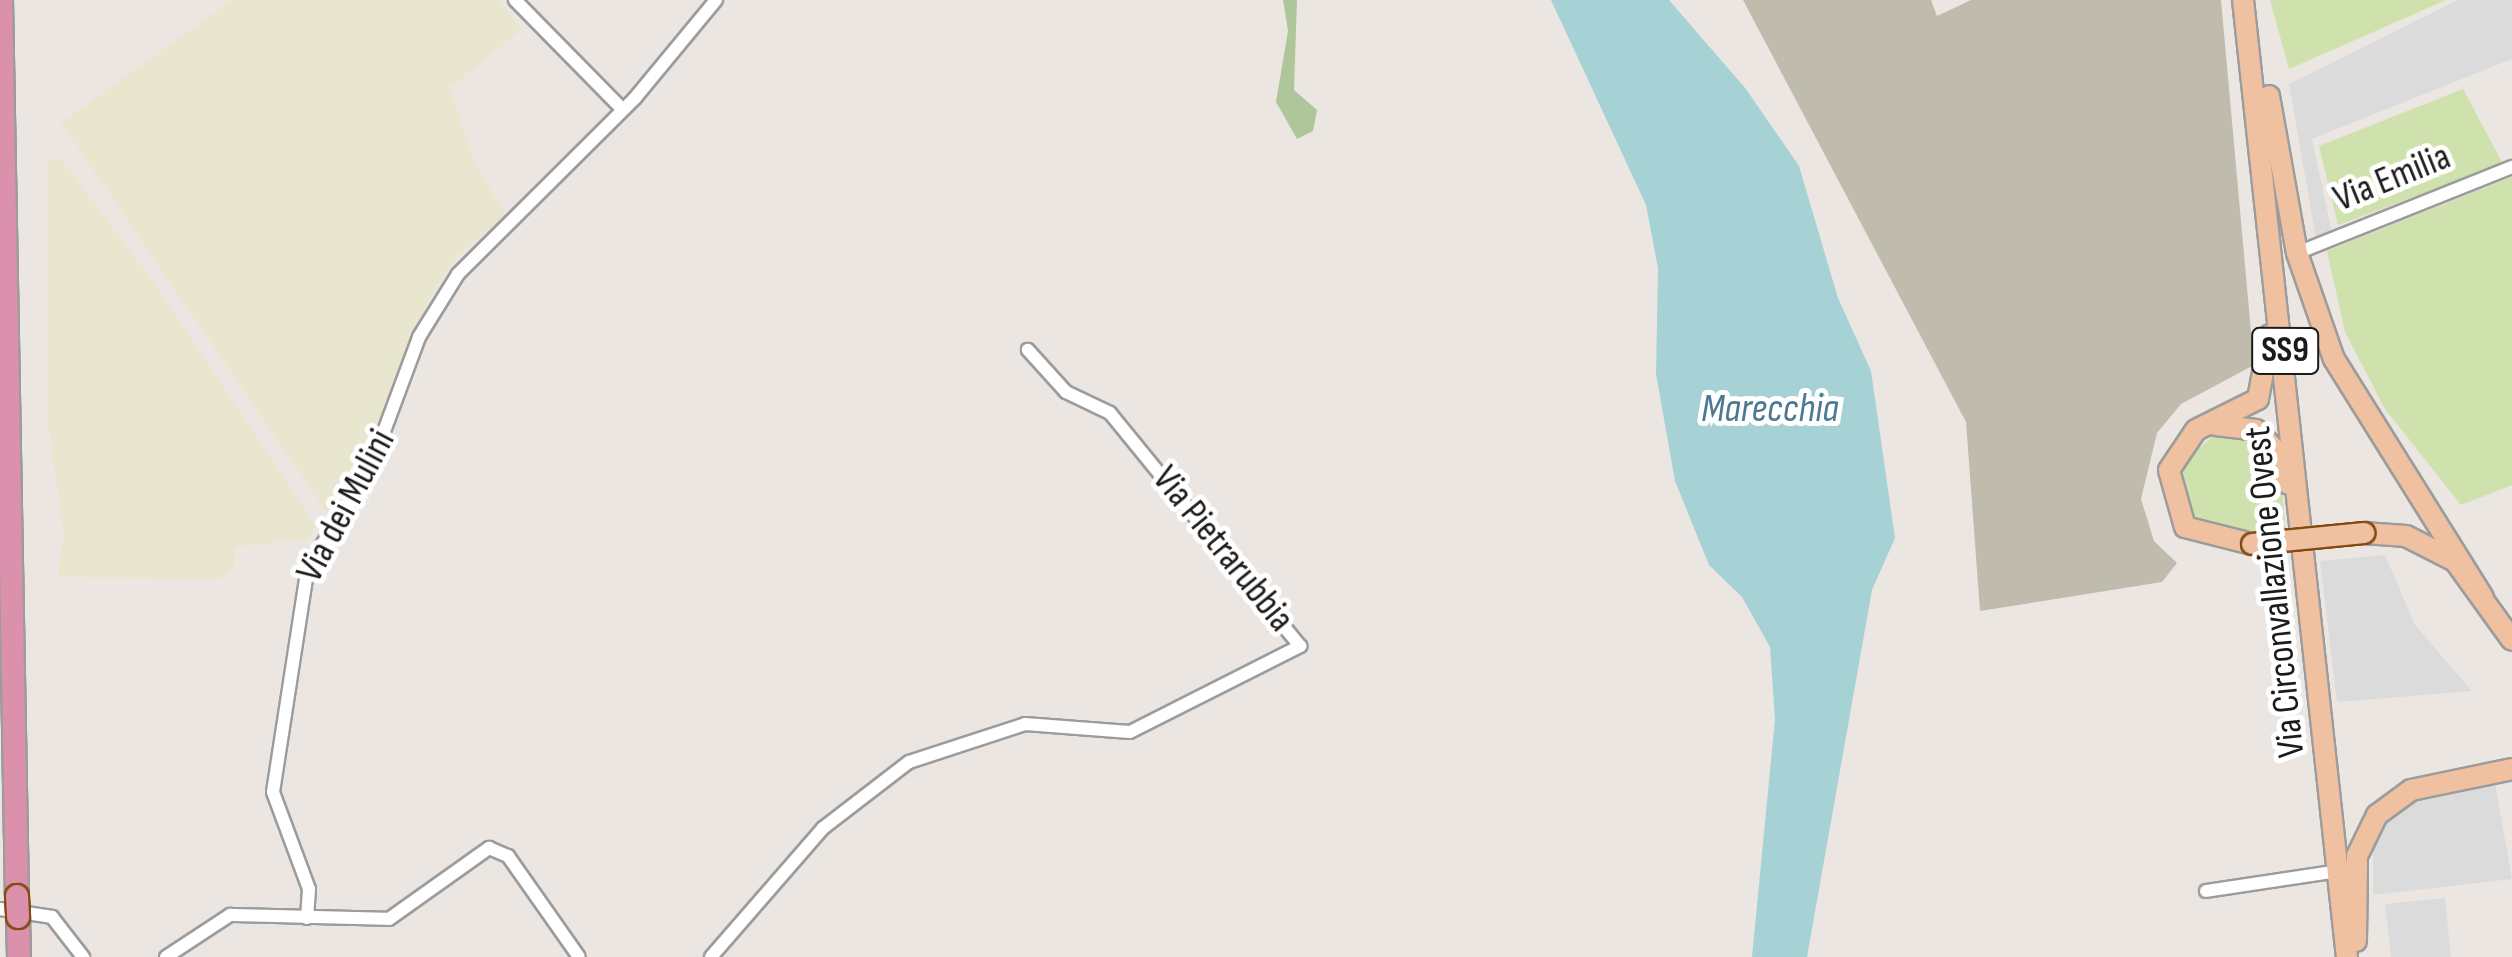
<!DOCTYPE html>
<style>
body{margin:0}
#map{position:relative;width:2512px;height:957px;overflow:hidden;background:#ebe6e1;font-family:"Sofia Sans Condensed",sans-serif}
div>[style]{position:absolute}
.construction>*{inset:0;background:#bfbcae}
.farmland>*{inset:0;background:#e8e6ce}
.grass>*{inset:0;background:#cfe1ac}
.forest>*{inset:0;background:#afc69a}
.parking>*{inset:0;background:#dbdbdb}
.water>*{inset:0;background:#a6d2d5}
.roads{filter:drop-shadow(2px 0 #9c9c9c) drop-shadow(-2px 0 #9c9c9c) drop-shadow(0 2px #9c9c9c) drop-shadow(0 -2px #9c9c9c)}
.minor>*{height:12px;margin:-6px;padding:0 6px;transform-origin:6px;border-radius:6px;background:#fff}
.primary>*{height:20px;margin:-10px;padding:0 10px;transform-origin:10px;border-radius:10px;background:#f0c1a1}
.motorway>*{height:22px;margin:-11px;padding:0 11px;transform-origin:11px;border-radius:11px;background:#db91ab}
.bridges{filter:drop-shadow(2px 0 #824910) drop-shadow(-2px 0 #824910) drop-shadow(0 2px #824910) drop-shadow(0 -2px #824910)}
.primary-bridge>*{height:20px;margin:-10px;padding:0 10px;transform-origin:10px;border-radius:10px;background:#f0c1a1}
.motorway-bridge>*{height:22px;margin:-11px;padding:0 11px;transform-origin:11px;border-radius:11px;background:#db91ab}
span{translate:-50% -50%;white-space:nowrap;text-align:center;line-height:1.15;-webkit-text-stroke:10px #fff;paint-order:stroke}
.shield-label span{padding:2px 8px;background:#fff;border:2px solid;border-radius:8px;-webkit-text-stroke-width:0}
.shield-label{font-size:35px;color:#1b1b1b;font-weight:700}
.street-label{font-size:38px;color:#1b1b1b}
.water-label{font-size:40px;color:#4c7991;font-style:italic}
</style>
<div id="map">
<div class="construction">
<i style="clip-path:polygon(1743px 0,1931px 0,1937px 16px,1971px 0,2221px 0,2254px 365px,2181px 404px,2157px 433px,2141px 499px,2154px 541px,2177px 563px,2162px 582px,1980px 611px,1966px 422px)"></i>
</div>
<div class="farmland">
<i style="clip-path:polygon(232px 0,499px 0,521px 30px,450px 88px,477px 167px,506px 215px,457px 256px,429px 299px,369px 457px,328px 514px,61px 123px)"></i>
<i style="clip-path:polygon(48px 159px,62px 160px,154px 283px,315px 525px,308px 539px,235px 547px,234px 567px,220px 579px,57px 577px,64px 534px,48px 426px)"></i>
</div>
<div class="grass">
<i style="clip-path:polygon(2270px 0,2446px 0,2289px 69px)"></i>
<i style="clip-path:polygon(2463px 89px,2503px 164px,2338px 225px,2319px 146px)"></i>
<i style="clip-path:polygon(2512px 177px,2512px 485px,2461px 505px,2385px 409px,2345px 332px,2327px 251px)"></i>
<i style="clip-path:polygon(2219px 430px,2252px 435px,2280px 466px,2286px 532px,2231px 536px,2192px 521px,2176px 470px)"></i>
</div>
<div class="forest">
<i style="clip-path:polygon(1283px 0,1297px 0,1294px 90px,1317px 110px,1313px 131px,1297px 139px,1276px 102px,1288px 31px)"></i>
</div>
<div class="parking">
<i style="clip-path:polygon(2458px 0,2512px 0,2512px 59px,2312px 139px,2332px 233px,2316px 238px,2289px 84px)"></i>
<i style="clip-path:polygon(2385px 555px,2415px 625px,2472px 691px,2337px 702px,2320px 561px)"></i>
<i style="clip-path:polygon(2495px 783px,2512px 879px,2373px 895px,2373px 838px,2406px 799px)"></i>
<i style="clip-path:polygon(2445px 898px,2451px 957px,2391px 957px,2385px 904px)"></i>
</div>
<div class="water">
<i style="clip-path:polygon(1551px 0,1669px 0,1746px 89px,1799px 166px,1838px 298px,1871px 371px,1895px 538px,1872px 590px,1807px 957px,1752px 957px,1775px 719px,1770px 647px,1742px 597px,1709px 565px,1675px 481px,1656px 374px,1658px 268px,1646px 205px)"></i>
</div>
<div class="roads">
<div class="minor">
<i style="left:515px;top:0;width:150px;rotate:45.5deg"></i>
<i style="left:2297px;top:253px;width:232px;rotate:-21.8deg"></i>
<i style="left:2206px;top:891px;width:134px;rotate:-8.6deg"></i>
<i style="left:0;top:909px;width:53px;rotate:8.7deg"></i>
<i style="left:52px;top:917px;width:51px;rotate:52.2deg"></i>
<i style="left:307px;top:918px;width:29px;rotate:-86deg"></i>
<i style="left:309px;top:889px;width:103px;rotate:-110.4deg"></i>
<i style="left:273px;top:792px;width:228px;rotate:-81.2deg"></i>
<i style="left:308px;top:567px;width:116px;rotate:-57.7deg"></i>
<i style="left:370px;top:469px;width:141px;rotate:-69.6deg"></i>
<i style="left:419px;top:337px;width:74px;rotate:-58.2deg"></i>
<i style="left:458px;top:274px;width:250px;rotate:-44.8deg"></i>
<i style="left:635px;top:98px;width:127px;rotate:-50.4deg"></i>
<i style="left:166px;top:957px;width:77px;rotate:-33.3deg"></i>
<i style="left:230px;top:915px;width:159px;rotate:1.4deg"></i>
<i style="left:389px;top:919px;width:123px;rotate:-35.4deg"></i>
<i style="left:489px;top:848px;width:21px;rotate:23deg"></i>
<i style="left:508px;top:856px;width:123px;rotate:54.9deg"></i>
<i style="left:711px;top:957px;width:171px;rotate:-49deg"></i>
<i style="left:823px;top:828px;width:108px;rotate:-37.5deg"></i>
<i style="left:909px;top:762px;width:122px;rotate:-18.1deg"></i>
<i style="left:1025px;top:724px;width:105px;rotate:4.4deg"></i>
<i style="left:1130px;top:732px;width:191px;rotate:-26.8deg"></i>
<i style="left:1300px;top:646px;width:301px;rotate:-129.2deg"></i>
<i style="left:1110px;top:413px;width:49px;rotate:-154.5deg"></i>
<i style="left:1066px;top:392px;width:57px;rotate:-132.1deg"></i>
</div>
<div class="primary">
<i style="left:2243px;top:0;width:963px;rotate:83.8deg"></i>
<i style="left:2269px;top:96px;width:159px;rotate:79.9deg"></i>
<i style="left:2297px;top:253px;width:112px;rotate:70.8deg"></i>
<i style="left:2334px;top:359px;width:281px;rotate:58deg"></i>
<i style="left:2216px;top:425px;width:40px;rotate:7.1deg"></i>
<i style="left:2256px;top:430px;width:36px;rotate:46deg"></i>
<i style="left:2281px;top:456px;width:28px;rotate:77deg"></i>
<i style="left:2364px;top:533px;width:42px;rotate:4.1deg"></i>
<i style="left:2406px;top:536px;width:55px;rotate:27deg"></i>
<i style="left:2455px;top:561px;width:97px;rotate:54.2deg"></i>
<i style="left:2252px;top:544px;width:69px;rotate:-165.8deg"></i>
<i style="left:2185px;top:527px;width:59px;rotate:-105.7deg"></i>
<i style="left:2169px;top:470px;width:48px;rotate:-56deg"></i>
<i style="left:2196px;top:430px;width:69px;rotate:-26.6deg"></i>
<i style="left:2258px;top:399px;width:65px;rotate:-79.4deg"></i>
<i style="left:2356px;top:941px;width:85px;rotate:-89.3deg"></i>
<i style="left:2357px;top:856px;width:46px;rotate:-64deg"></i>
<i style="left:2377px;top:815px;width:42px;rotate:-36.3deg"></i>
<i style="left:2411px;top:790px;width:103px;rotate:-11.7deg"></i>
</div>
<div class="motorway">
<i style="left:1px;top:0;width:896px;rotate:88.98deg"></i>
<i style="left:18px;top:917px;width:40px;rotate:88.6deg"></i>
</div>
</div>
<div class="bridges">
<div class="primary-bridge">
<i style="left:2252px;top:544px;width:113px;rotate:-5.6deg"></i>
</div>
<div class="motorway-bridge">
<i style="left:17px;top:896px;width:21px;rotate:87deg"></i>
</div>
</div>
<div class="shield-label">
<span style="left:2285px;top:351px">SS9</span>
</div>
<div class="street-label">
<span style="left:2392px;top:178px;rotate:-22deg">Via Emilia</span>
<span style="left:346px;top:506px;rotate:-62deg">Via dei Mulini</span>
<span style="left:1223px;top:549px;rotate:51deg">Via Pietrarubbia</span>
<span style="left:2275px;top:592px;rotate:-96deg">Via Circonvallazione Ovest</span>
</div>
<div class="water-label">
<span style="left:1770px;top:409px">Marecchia</span>
</div>
</div>
